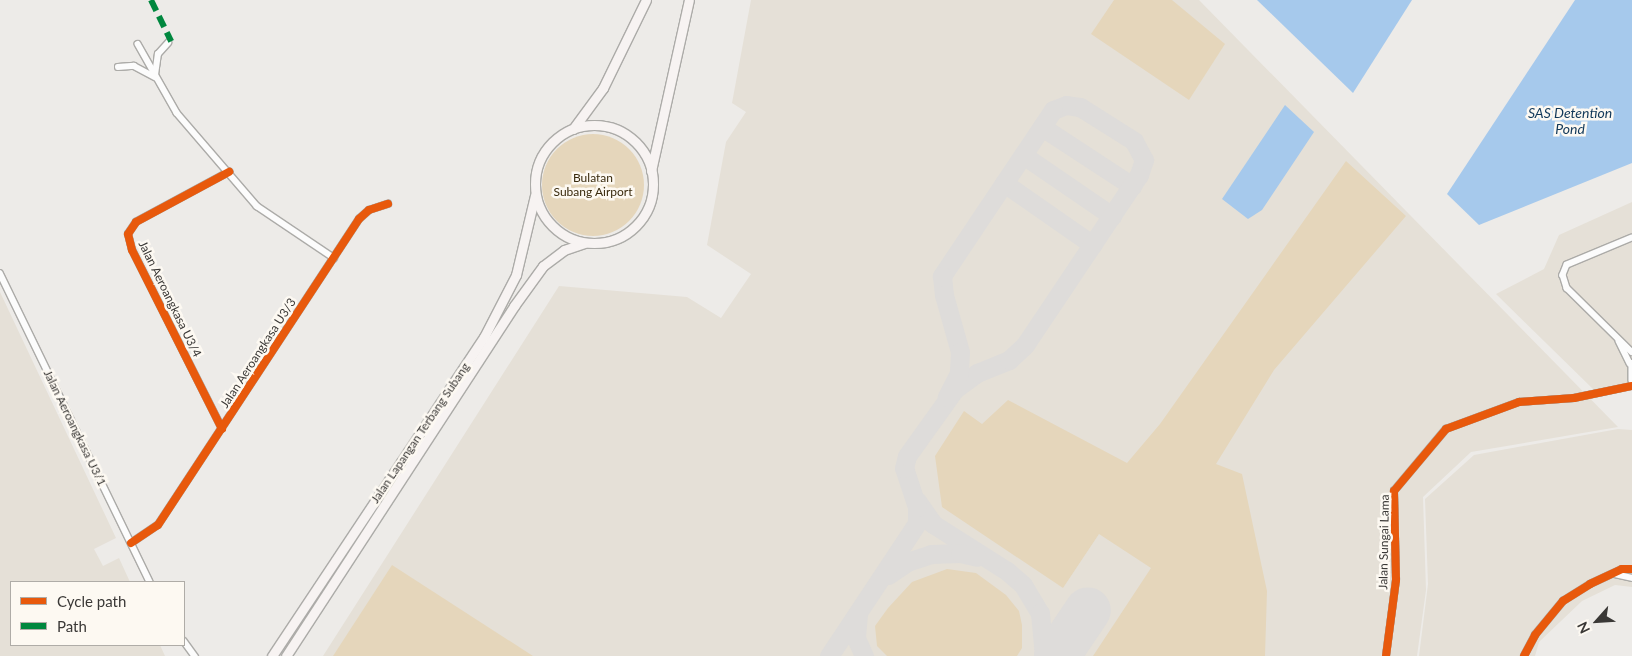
<!DOCTYPE html>
<style>
body{margin:0}
#map{position:relative;width:1632px;height:656px;overflow:hidden;background:#edebe8;font-family:Lato,sans-serif}
div>[style]{position:absolute}
.built>*{inset:0;background:#e5e0d7}
.green>*{inset:0;background:#e5d6bb}
.round{border-radius:50%}
.water>*{inset:0;background:#a6c9ec}
.taxiway>*{height:19px;margin:-9.5px;padding:0 9.5px;transform-origin:9.5px;border-radius:9.5px;background:#dedcda}
.runway>*{height:46px;margin:-23px;padding:0 23px;transform-origin:23px;border-radius:23px;background:#dedcda}
.roads{filter:drop-shadow(1px 0 #acaba8) drop-shadow(-1px 0 #acaba8) drop-shadow(0 1px #acaba8) drop-shadow(0 -1px #acaba8)}
.minor>*{height:5.5px;margin:-2.75px;padding:0 2.75px;transform-origin:2.75px;border-radius:2.75px;background:#fcfcfc}
.primary>*{height:9px;margin:-4.5px;padding:0 4.5px;transform-origin:4.5px;border-radius:4.5px;background:#f7f3f2}
.primary>.ring{margin:-4.5px;padding:0;box-sizing:content-box;background:none;border:9px solid #f7f3f2;border-radius:50%}
.quiet>*{height:6px;margin-top:-3px;transform-origin:0;background:repeating-linear-gradient(90deg,#00873e 0 12px,transparent 0 18px)}
.cycleway>*{height:8px;margin:-4px;padding:0 4px;transform-origin:4px;border-radius:4px;background:#e8590c}
span{translate:-50% -50%;white-space:nowrap;text-align:center;line-height:1.15;-webkit-text-stroke:5px #fdf9f2;paint-order:stroke}
.park-label{font-size:12px;color:#392a0d}
.street-label{font-size:12px;color:#3a3836}
.water-label{font-size:14px;color:#113859;font-style:italic}
.legend{position:absolute;left:10px;top:581px;width:175px;height:65px;box-sizing:border-box;background:#fdf9f2;border:1px solid #afaca7;margin:0;padding:6px 9px;list-style:none;font-size:15px;color:#3a3836}
.legend li{display:flex;align-items:center;gap:10px;height:25px}
.legend b{width:25px;border:1px solid #afaca7}
.north{position:absolute;left:1572px;top:596px;width:50px;height:50px;-webkit-text-stroke:4px #fdf9f2;paint-order:stroke;rotate:244deg;font-size:14px;font-weight:700;line-height:20px;text-align:center;color:#3a3836}
.north::after{content:'';display:block;margin:auto;width:18px;height:22px;background:#3a3836;clip-path:polygon(50% 0,100% 100%,50% 72%,0 100%)}
</style>
<div id="map">
<div class="built">
<i style="clip-path:polygon(751px 0,1199px 0,1618px 427px,1471px 452px,1423px 497px,1426px 590px,1417px 656px,323px 656px,559px 286px,687px 297px,721px 318px,751px 274px,707px 245px,726px 142px,746px 112px,732px 103px)"></i>
<i style="clip-path:polygon(1632px 202px,1632px 382px,1594px 390px,1496px 294px,1544px 269px,1559px 235px)"></i>
<i style="clip-path:polygon(0 292px,116px 538px,94px 549px,103px 566px,119px 558px,130px 582px,11px 582px,11px 645px,160px 645px,165px 656px,0 656px)"></i>
<i style="clip-path:polygon(1618px 429px,1632px 430px,1632px 587px,1615px 585px,1582px 601px,1539px 642px,1535px 656px,1419px 656px,1428px 584px,1425px 499px,1474px 455px)"></i>
</div>
<div class="green">
<i style="clip-path:polygon(1114px 0,1172px 0,1225px 44px,1189px 100px,1091px 34px)"></i>
<i class="round" style="left:542px;top:134px;width:102px;height:102px"></i>
<i style="clip-path:polygon(1346px 161px,1406px 216px,1274px 370px,1216px 464px,1242px 474px,1267px 591px,1265px 656px,1093px 656px,1151px 568px,1099px 534px,1063px 588px,942px 507px,935px 456px,964px 411px,982px 424px,1008px 400px,1127px 463px,1160px 424px)"></i>
<i style="clip-path:polygon(392px 565px,533px 656px,333px 656px)"></i>
<i style="clip-path:polygon(947px 569px,976px 573px,1006px 595px,1019px 611px,1022px 625px,1022px 648px,1017px 656px,887px 656px,877px 646px,875px 626px,888px 608px,912px 582px)"></i>
</div>
<div class="water">
<i style="clip-path:polygon(1257px 0,1412px 0,1353px 93px)"></i>
<i style="clip-path:polygon(1575px 0,1632px 0,1632px 163px,1479px 225px,1447px 194px)"></i>
<i style="clip-path:polygon(1285px 105px,1314px 132px,1262px 210px,1248px 219px,1222px 199px)"></i>
</div>
<div class="taxiway">
<i style="left:1042px;top:127px;width:108px;rotate:33.2deg"></i>
<i style="left:1023px;top:155px;width:108px;rotate:34.4deg"></i>
<i style="left:1004px;top:183px;width:108px;rotate:34.9deg"></i>
<i style="left:917px;top:501px;width:28px;rotate:55deg"></i>
<i style="left:933px;top:524px;width:88px;rotate:32.4deg"></i>
<i style="left:1007px;top:571px;width:21px;rotate:41deg"></i>
<i style="left:1023px;top:585px;width:33px;rotate:59deg"></i>
<i style="left:1040px;top:613px;width:43px;rotate:84.7deg"></i>
<i style="left:888px;top:575px;width:23px;rotate:-34deg"></i>
<i style="left:907px;top:562px;width:25px;rotate:-18deg"></i>
<i style="left:931px;top:554px;width:29px;rotate:-2deg"></i>
<i style="left:960px;top:553px;width:17px;rotate:13deg"></i>
<i style="left:858px;top:614px;width:24px;rotate:95deg"></i>
<i style="left:856px;top:638px;width:20px;rotate:66deg"></i>
<i style="left:829px;top:656px;width:159px;rotate:-56.5deg"></i>
<i style="left:917px;top:523px;width:16px;rotate:-90deg"></i>
<i style="left:917px;top:507px;width:41px;rotate:-108.4deg"></i>
<i style="left:904px;top:468px;width:12px;rotate:-76deg"></i>
<i style="left:907px;top:456px;width:82px;rotate:-54.4deg"></i>
<i style="left:955px;top:389px;width:27px;rotate:-36deg"></i>
<i style="left:977px;top:373px;width:35px;rotate:-22deg"></i>
<i style="left:1009px;top:360px;width:22px;rotate:-43deg"></i>
<i style="left:1025px;top:345px;width:205px;rotate:-56.2deg"></i>
<i style="left:1139px;top:175px;width:16px;rotate:-72deg"></i>
<i style="left:1144px;top:160px;width:21px;rotate:-118deg"></i>
<i style="left:1134px;top:141px;width:64px;rotate:-147.8deg"></i>
<i style="left:1080px;top:107px;width:14px;rotate:-172deg"></i>
<i style="left:1066px;top:105px;width:14px;rotate:159deg"></i>
<i style="left:1053px;top:110px;width:200px;rotate:123.8deg"></i>
<i style="left:942px;top:276px;width:19px;rotate:84deg"></i>
<i style="left:944px;top:295px;width:59px;rotate:74.3deg"></i>
<i style="left:960px;top:352px;width:21px;rotate:93deg"></i>
<i style="left:959px;top:373px;width:27px;rotate:117deg"></i>
</div>
<div class="runway">
<i style="left:1057px;top:656px;width:55px;rotate:-56deg"></i>
</div>
<div class="roads">
<div class="minor">
<i style="left:138px;top:44px;width:79px;rotate:60.5deg"></i>
<i style="left:177px;top:113px;width:123px;rotate:49.3deg"></i>
<i style="left:257px;top:206px;width:93px;rotate:34deg"></i>
<i style="left:118px;top:67px;width:16px;rotate:-4deg"></i>
<i style="left:134px;top:66px;width:24px;rotate:28deg"></i>
<i style="left:155px;top:75px;width:21px;rotate:-82deg"></i>
<i style="left:158px;top:54px;width:15px;rotate:-48deg"></i>
<i style="left:1632px;top:238px;width:70px;rotate:157.4deg"></i>
<i style="left:1567px;top:265px;width:11px;rotate:112deg"></i>
<i style="left:1563px;top:275px;width:14px;rotate:73deg"></i>
<i style="left:1567px;top:288px;width:91px;rotate:44.6deg"></i>
<i style="left:0;top:273px;width:343px;rotate:64.1deg"></i>
<i style="left:1619px;top:341px;width:25px;rotate:64deg"></i>
<i style="left:1632px;top:363px;width:17px;rotate:90deg"></i>
<i style="left:222px;top:429px;width:200px;rotate:-116.7deg"></i>
<i style="left:132px;top:250px;width:16px;rotate:-104deg"></i>
<i style="left:128px;top:234px;width:14px;rotate:-56deg"></i>
<i style="left:136px;top:222px;width:106px;rotate:-28.3deg"></i>
<i style="left:131px;top:543px;width:32px;rotate:-34deg"></i>
<i style="left:158px;top:525px;width:366px;rotate:-56.7deg"></i>
<i style="left:359px;top:219px;width:13px;rotate:-42deg"></i>
<i style="left:369px;top:210px;width:20px;rotate:-18deg"></i>
<i style="left:1615px;top:574px;width:17px;rotate:13deg"></i>
<i style="left:184px;top:641px;width:19px;rotate:54deg"></i>
<i style="left:1386px;top:656px;width:77px;rotate:-82.5deg"></i>
<i style="left:1396px;top:580px;width:89px;rotate:-91.3deg"></i>
<i style="left:1394px;top:491px;width:81px;rotate:-50deg"></i>
<i style="left:1446px;top:429px;width:78px;rotate:-20.3deg"></i>
<i style="left:1519px;top:402px;width:55px;rotate:-4.2deg"></i>
<i style="left:1574px;top:398px;width:59px;rotate:-11.7deg"></i>
<i style="left:1524px;top:656px;width:24px;rotate:-62deg"></i>
<i style="left:1535px;top:635px;width:44px;rotate:-50.5deg"></i>
<i style="left:1563px;top:601px;width:32px;rotate:-32deg"></i>
<i style="left:1590px;top:584px;width:35px;rotate:-25deg"></i>
<i style="left:1622px;top:569px;width:10px"></i>
</div>
<div class="primary">
<i class="ring" style="left:535px;top:125px;width:109px;height:109px"></i>
<i style="left:573px;top:129px;width:51px;rotate:-53.8deg"></i>
<i style="left:603px;top:88px;width:98px;rotate:-64deg"></i>
<i style="left:651px;top:171px;width:175px;rotate:-77.5deg"></i>
<i style="left:272px;top:656px;width:383px;rotate:-56.4deg"></i>
<i style="left:484px;top:337px;width:70px;rotate:-62.7deg"></i>
<i style="left:516px;top:275px;width:82px;rotate:-76.6deg"></i>
<i style="left:286px;top:656px;width:418px;rotate:-56.9deg"></i>
<i style="left:514px;top:306px;width:49px;rotate:-54.1deg"></i>
<i style="left:543px;top:266px;width:26px;rotate:-37deg"></i>
<i style="left:564px;top:250px;width:21px;rotate:-19deg"></i>
</div>
</div>
<div class="quiet">
<i style="left:151px;top:0;width:46px;rotate:64deg"></i>
</div>
<div class="cycleway">
<i style="left:222px;top:429px;width:200px;rotate:-116.7deg"></i>
<i style="left:132px;top:250px;width:16px;rotate:-104deg"></i>
<i style="left:128px;top:234px;width:14px;rotate:-56deg"></i>
<i style="left:136px;top:222px;width:106px;rotate:-28.3deg"></i>
<i style="left:131px;top:543px;width:32px;rotate:-34deg"></i>
<i style="left:158px;top:525px;width:366px;rotate:-56.7deg"></i>
<i style="left:359px;top:219px;width:13px;rotate:-42deg"></i>
<i style="left:369px;top:210px;width:20px;rotate:-18deg"></i>
<i style="left:1386px;top:656px;width:77px;rotate:-82.5deg"></i>
<i style="left:1396px;top:580px;width:89px;rotate:-91.3deg"></i>
<i style="left:1394px;top:491px;width:81px;rotate:-50deg"></i>
<i style="left:1446px;top:429px;width:78px;rotate:-20.3deg"></i>
<i style="left:1519px;top:402px;width:55px;rotate:-4.2deg"></i>
<i style="left:1574px;top:398px;width:59px;rotate:-11.7deg"></i>
<i style="left:1524px;top:656px;width:24px;rotate:-62deg"></i>
<i style="left:1535px;top:635px;width:44px;rotate:-50.5deg"></i>
<i style="left:1563px;top:601px;width:32px;rotate:-32deg"></i>
<i style="left:1590px;top:584px;width:35px;rotate:-25deg"></i>
<i style="left:1622px;top:569px;width:10px"></i>
</div>
<div class="park-label">
<span style="left:593px;top:185px">Bulatan<br>Subang Airport</span>
</div>
<div class="street-label">
<span style="left:170px;top:299px;rotate:64deg">Jalan Aeroangkasa U3/4</span>
<span style="left:258px;top:353px;rotate:-57deg">Jalan Aeroangkasa U3/3</span>
<span style="left:75px;top:428px;rotate:64deg">Jalan Aeroangkasa U3/1</span>
<span style="left:420px;top:433px;rotate:-56deg">Jalan Lapangan Terbang Subang</span>
<span style="left:1384px;top:542px;rotate:-89deg">Jalan Sungai Lama</span>
</div>
<div class="water-label">
<span style="left:1570px;top:121px">SAS Detention<br>Pond</span>
</div>
<ul class="legend">
<li><b style="height:6px;background:#e8590c"></b>Cycle path</li>
<li><b style="height:6px;background:#00873e"></b>Path</li>
</ul>
<div class="north">N</div>
</div>
